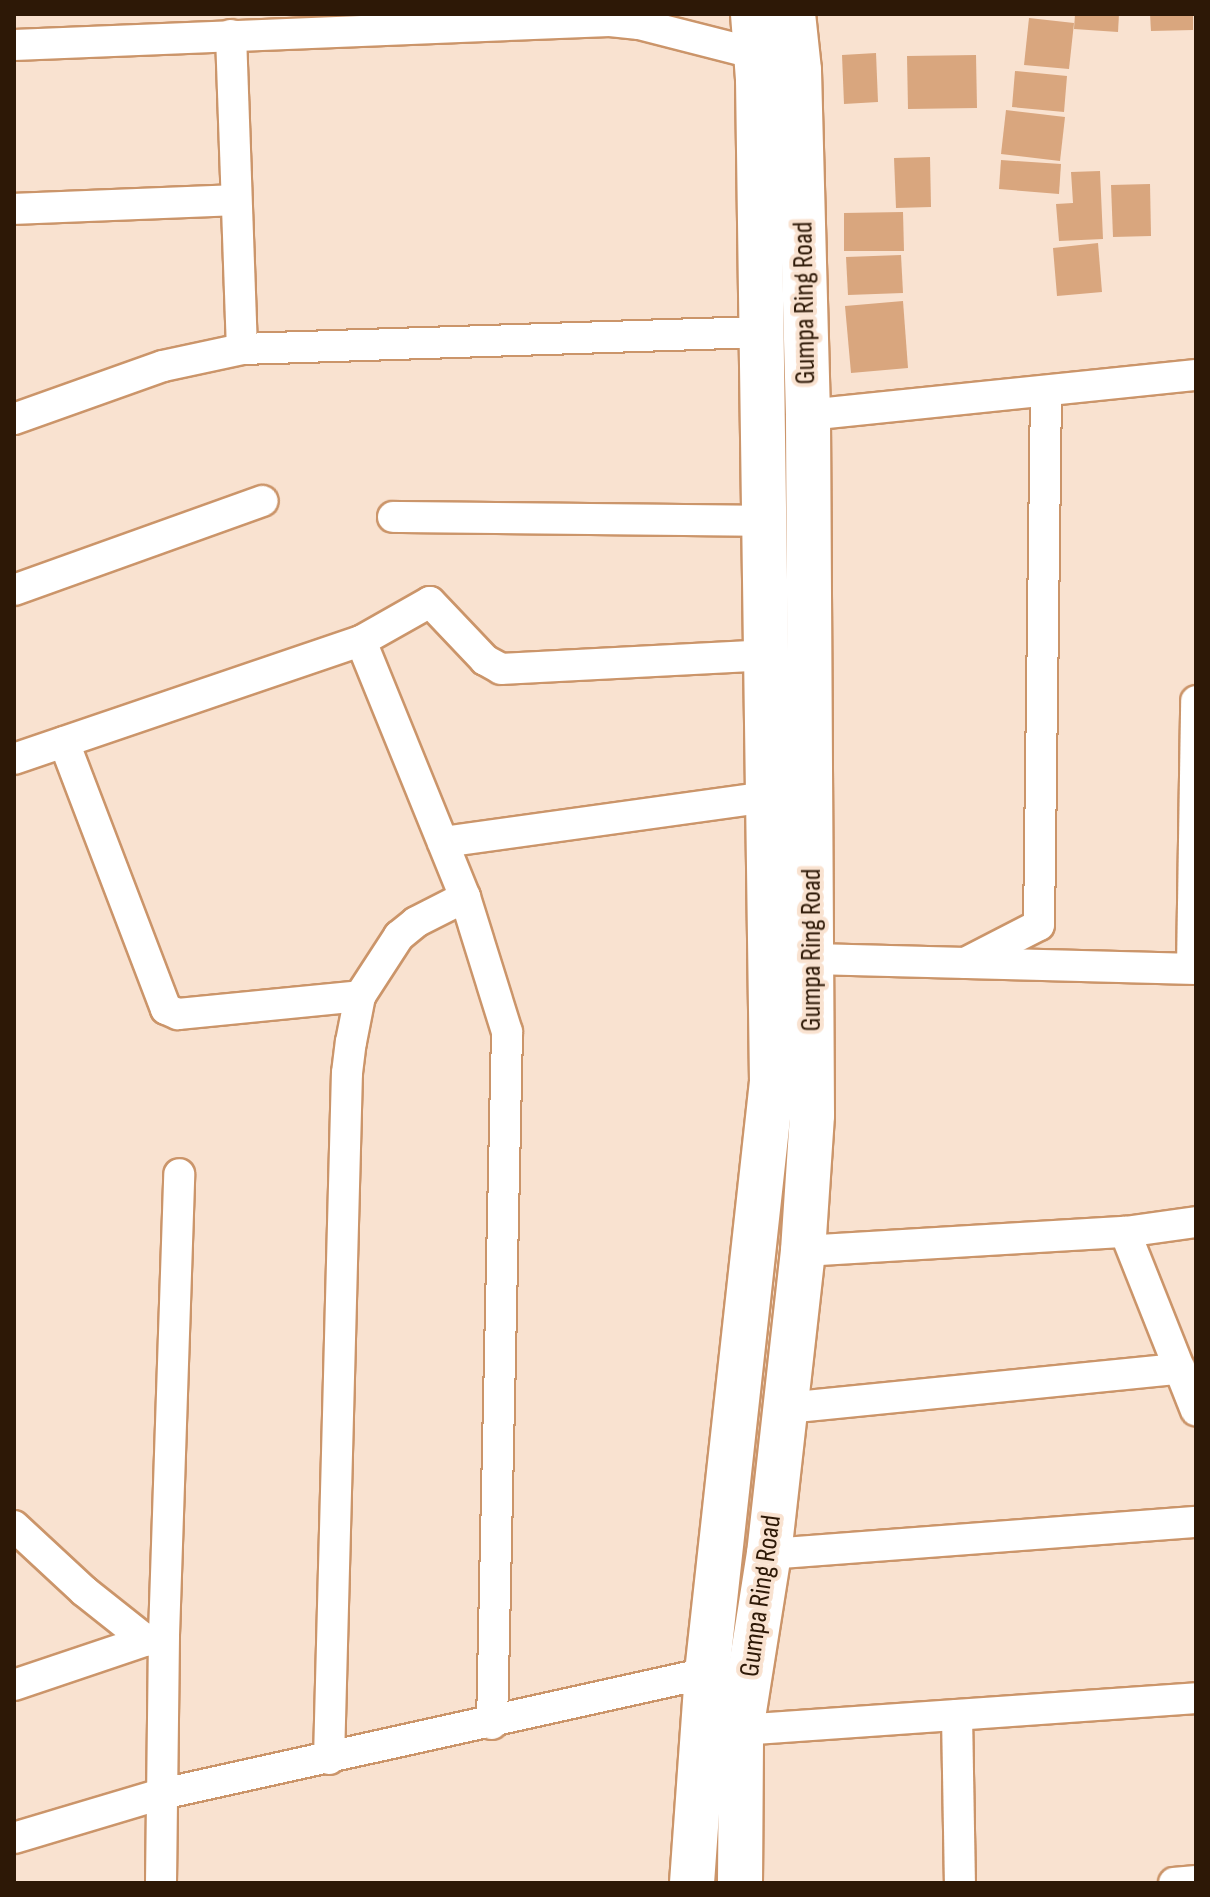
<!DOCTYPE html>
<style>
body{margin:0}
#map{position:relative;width:1210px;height:1897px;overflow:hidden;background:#f9e2d0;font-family:"Sofia Sans Condensed",sans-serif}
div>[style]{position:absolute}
.building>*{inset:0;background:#d9a67e}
.roads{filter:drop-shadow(2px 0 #cb956a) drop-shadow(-2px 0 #cb956a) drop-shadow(0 2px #cb956a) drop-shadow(0 -2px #cb956a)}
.street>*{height:30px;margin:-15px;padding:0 15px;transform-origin:15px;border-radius:15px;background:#fff}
.secondary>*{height:44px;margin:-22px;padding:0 22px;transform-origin:22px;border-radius:22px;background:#fff}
span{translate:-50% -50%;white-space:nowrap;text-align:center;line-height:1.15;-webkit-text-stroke:8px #f9e2d0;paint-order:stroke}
.street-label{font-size:28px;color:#2d1806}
.frame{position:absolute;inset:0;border:16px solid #2d1806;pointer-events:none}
</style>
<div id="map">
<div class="building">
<i style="clip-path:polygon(1075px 14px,1119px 14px,1118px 32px,1074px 29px)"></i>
<i style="clip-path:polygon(1150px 14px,1193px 14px,1193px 30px,1151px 31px)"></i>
<i style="clip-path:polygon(1029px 18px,1074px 23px,1069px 69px,1024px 65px)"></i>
<i style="clip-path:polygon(876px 53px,878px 102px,844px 104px,842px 55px)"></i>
<i style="clip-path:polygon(976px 55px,977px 108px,908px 109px,907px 56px)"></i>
<i style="clip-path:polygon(1015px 71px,1067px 76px,1064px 112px,1012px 107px)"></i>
<i style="clip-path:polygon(1006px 110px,1065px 117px,1060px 161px,1001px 154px)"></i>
<i style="clip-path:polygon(930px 157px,931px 207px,896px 208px,894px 158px)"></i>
<i style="clip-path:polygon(1001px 160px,1061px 164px,1059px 194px,999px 189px)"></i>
<i style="clip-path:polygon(1100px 171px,1103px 239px,1059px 241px,1056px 204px,1073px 203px,1071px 172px)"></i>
<i style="clip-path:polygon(1150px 184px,1151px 236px,1113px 237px,1111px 185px)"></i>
<i style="clip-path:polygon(903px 212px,904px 251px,844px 251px,844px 213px)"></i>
<i style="clip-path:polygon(1098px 243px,1102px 292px,1057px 296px,1053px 248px)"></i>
<i style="clip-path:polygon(901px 255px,903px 293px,848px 295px,846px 257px)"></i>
<i style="clip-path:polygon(903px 301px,908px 368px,851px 373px,845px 306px)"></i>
</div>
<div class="roads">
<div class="street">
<i style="left:231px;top:35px;width:314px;rotate:88deg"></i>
<i style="left:14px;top:45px;width:596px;rotate:-2.31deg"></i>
<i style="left:610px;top:21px;width:29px;rotate:6deg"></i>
<i style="left:639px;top:24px;width:122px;rotate:14.3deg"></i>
<i style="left:14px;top:209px;width:222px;rotate:-2.3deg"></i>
<i style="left:808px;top:415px;width:390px;rotate:-5.9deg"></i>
<i style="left:14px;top:419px;width:158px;rotate:-19.6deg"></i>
<i style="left:163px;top:366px;width:81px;rotate:-12.1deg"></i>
<i style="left:242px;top:349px;width:518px;rotate:-1.88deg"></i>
<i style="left:393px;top:517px;width:370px;rotate:0.6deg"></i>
<i style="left:14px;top:590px;width:264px;rotate:-19.7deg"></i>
<i style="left:361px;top:641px;width:276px;rotate:67.9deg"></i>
<i style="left:465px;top:897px;width:141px;rotate:72.7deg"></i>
<i style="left:507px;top:1032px;width:692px;rotate:91.24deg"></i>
<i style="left:64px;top:742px;width:286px;rotate:69.1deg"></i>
<i style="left:166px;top:1009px;width:13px;rotate:23deg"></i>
<i style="left:178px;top:1014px;width:183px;rotate:-5.6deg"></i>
<i style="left:14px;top:759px;width:367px;rotate:-18.8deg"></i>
<i style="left:361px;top:641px;width:79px;rotate:-29.5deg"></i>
<i style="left:430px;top:602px;width:80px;rotate:46.5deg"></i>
<i style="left:485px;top:660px;width:18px;rotate:29deg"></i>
<i style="left:501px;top:669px;width:264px;rotate:-3deg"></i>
<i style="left:443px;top:842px;width:328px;rotate:-7.9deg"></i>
<i style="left:813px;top:959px;width:383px;rotate:1.5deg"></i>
<i style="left:965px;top:963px;width:83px;rotate:-27.2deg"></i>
<i style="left:1039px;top:925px;width:534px;rotate:-89.25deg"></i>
<i style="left:1192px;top:968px;width:267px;rotate:-89.1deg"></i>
<i style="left:1125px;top:1232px;width:192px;rotate:68.3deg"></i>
<i style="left:803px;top:1251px;width:323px;rotate:-3.4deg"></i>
<i style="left:1125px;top:1232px;width:72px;rotate:-8deg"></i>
<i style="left:786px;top:1408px;width:396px;rotate:-5.7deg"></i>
<i style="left:14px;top:1526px;width:96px;rotate:42.9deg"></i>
<i style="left:84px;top:1591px;width:80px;rotate:38.4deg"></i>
<i style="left:769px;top:1554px;width:428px;rotate:-4.3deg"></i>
<i style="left:14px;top:1685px;width:154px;rotate:-18.6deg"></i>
<i style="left:957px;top:1715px;width:168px;rotate:89deg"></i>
<i style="left:741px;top:1730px;width:456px;rotate:-4deg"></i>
<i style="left:329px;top:1759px;width:686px;rotate:-88.5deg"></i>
<i style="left:347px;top:1073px;width:31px;rotate:-83deg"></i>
<i style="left:351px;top:1042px;width:47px;rotate:-78.9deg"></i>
<i style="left:360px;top:996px;width:72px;rotate:-57deg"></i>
<i style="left:399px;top:936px;width:22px;rotate:-39deg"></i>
<i style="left:416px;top:922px;width:55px;rotate:-27deg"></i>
<i style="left:14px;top:1838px;width:154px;rotate:-16.6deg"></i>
<i style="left:162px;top:1794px;width:558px;rotate:-12.52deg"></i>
<i style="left:161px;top:1883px;width:248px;rotate:-89.3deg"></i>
<i style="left:164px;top:1635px;width:461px;rotate:-88.1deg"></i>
<i style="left:1174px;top:1883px;width:22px;rotate:-5deg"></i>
</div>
<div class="secondary">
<i style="left:692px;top:1883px;width:211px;rotate:-85.9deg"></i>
<i style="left:707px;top:1673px;width:596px;rotate:-83.73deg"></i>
<i style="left:772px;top:1081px;width:1002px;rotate:-90.8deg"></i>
<i style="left:758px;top:79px;width:65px;rotate:-94.4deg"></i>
<i style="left:740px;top:1883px;width:153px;rotate:-89.6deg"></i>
<i style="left:741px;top:1730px;width:178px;rotate:-81deg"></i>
<i style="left:769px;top:1554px;width:305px;rotate:-83.6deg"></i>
<i style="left:803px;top:1251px;width:136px;rotate:-86.2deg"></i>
<i style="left:812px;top:1115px;width:700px;rotate:-90.33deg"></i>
<i style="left:808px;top:415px;width:345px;rotate:-91.5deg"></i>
<i style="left:799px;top:70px;width:56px;rotate:-96.1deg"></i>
</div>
</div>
<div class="street-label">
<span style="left:805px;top:303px;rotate:-91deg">Gumpa Ring Road</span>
<span style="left:812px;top:950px;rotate:-90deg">Gumpa Ring Road</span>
<span style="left:761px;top:1596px;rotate:-82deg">Gumpa Ring Road</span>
</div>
<div class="frame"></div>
</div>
